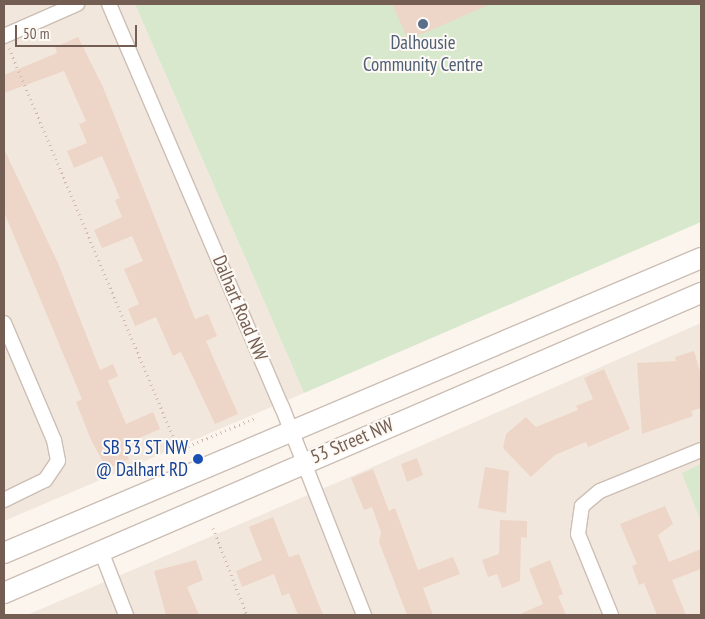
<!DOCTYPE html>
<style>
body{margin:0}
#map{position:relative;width:705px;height:619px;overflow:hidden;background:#fbf5ee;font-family:"PT Sans Narrow",sans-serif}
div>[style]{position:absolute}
.residential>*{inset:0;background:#f2e7dd}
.green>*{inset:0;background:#d8e8cd}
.building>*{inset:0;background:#edd6c8}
.path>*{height:3px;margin-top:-1.5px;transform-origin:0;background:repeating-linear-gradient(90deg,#d3b9ab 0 1px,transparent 0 5px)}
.roads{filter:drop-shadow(1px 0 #ccbeb4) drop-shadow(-1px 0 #ccbeb4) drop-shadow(0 1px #ccbeb4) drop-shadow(0 -1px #ccbeb4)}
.minor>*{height:14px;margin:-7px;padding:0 7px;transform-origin:7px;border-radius:7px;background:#fff}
.secondary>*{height:20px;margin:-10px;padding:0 10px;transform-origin:10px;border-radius:10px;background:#fff}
.dots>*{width:14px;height:14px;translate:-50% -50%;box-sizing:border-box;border:2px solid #fdf9f4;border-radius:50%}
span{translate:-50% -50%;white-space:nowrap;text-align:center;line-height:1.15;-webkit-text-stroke:4px #fdf9f4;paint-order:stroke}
.service-label{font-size:19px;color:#4e5e75}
.street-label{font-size:19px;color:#745d52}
.transit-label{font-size:19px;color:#164399}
.right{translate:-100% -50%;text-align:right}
.frame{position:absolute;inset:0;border:5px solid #745d52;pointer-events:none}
.scale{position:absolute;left:15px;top:25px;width:122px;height:22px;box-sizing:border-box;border:2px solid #745d52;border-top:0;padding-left:6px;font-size:15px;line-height:18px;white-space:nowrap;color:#745d52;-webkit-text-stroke:4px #fdf9f4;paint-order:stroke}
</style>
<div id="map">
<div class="residential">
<i style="clip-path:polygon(4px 4px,135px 4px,304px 393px,4px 521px)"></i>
<i style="clip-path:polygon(701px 323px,701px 615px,27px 615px,343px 480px)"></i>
</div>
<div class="green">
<i style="clip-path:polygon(135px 4px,701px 4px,701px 222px,304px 393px)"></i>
<i style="clip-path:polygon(701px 464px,701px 522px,682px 473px)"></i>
</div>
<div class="building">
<i style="clip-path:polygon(392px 4px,491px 4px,408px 40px)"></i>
<i style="clip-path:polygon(78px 37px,103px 87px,195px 319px,208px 314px,217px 336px,206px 341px,238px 414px,215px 424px,181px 352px,173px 356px,156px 317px,135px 326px,128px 309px,139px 304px,124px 269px,143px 261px,132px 236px,102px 248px,94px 230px,122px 217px,115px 200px,120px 198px,102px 156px,74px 168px,67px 151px,87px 143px,79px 124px,86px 121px,64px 71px,4px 93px,4px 75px,57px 53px,55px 47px)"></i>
<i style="clip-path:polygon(4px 149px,58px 263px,100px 370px,113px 364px,118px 376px,108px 381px,126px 424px,153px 412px,160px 429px,123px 445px,129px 459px,107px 469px,91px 440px,76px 402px,82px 399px,4px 212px)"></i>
<i style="clip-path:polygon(694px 351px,701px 375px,701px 408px,691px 411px,693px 416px,642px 434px,637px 363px,676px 361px,675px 357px)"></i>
<i style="clip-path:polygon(604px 369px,630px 429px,588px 447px,586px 442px,555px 455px,531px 477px,503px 448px,506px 434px,526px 417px,536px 427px,578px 410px,576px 406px,593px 399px,584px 378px)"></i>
<i style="clip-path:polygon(417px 458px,423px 475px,407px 482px,401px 464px)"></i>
<i style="clip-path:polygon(485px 467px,509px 471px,506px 513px,478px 508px)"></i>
<i style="clip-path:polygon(373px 469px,389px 511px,395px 508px,418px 570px,453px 557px,460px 574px,423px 588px,433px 615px,407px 615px,379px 542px,381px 532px,372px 507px,364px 510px,351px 478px)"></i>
<i style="clip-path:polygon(665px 506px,673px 524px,658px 535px,669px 562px,701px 549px,701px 569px,672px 580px,686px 615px,657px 615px,644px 583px,639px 585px,632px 566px,637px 564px,620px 524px)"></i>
<i style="clip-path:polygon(273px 517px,289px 557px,299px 554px,323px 615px,298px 615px,289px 593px,282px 596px,274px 574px,242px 587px,236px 571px,262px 560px,249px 527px)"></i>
<i style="clip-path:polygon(500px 520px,527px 521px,527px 538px,521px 537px,520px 581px,502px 588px,497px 574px,488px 577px,482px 560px,499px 554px)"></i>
<i style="clip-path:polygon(196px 560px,203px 580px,187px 587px,199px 615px,166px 615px,154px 571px)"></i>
<i style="clip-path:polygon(550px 560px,563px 594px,558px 596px,566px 615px,518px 615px,543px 604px,529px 569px)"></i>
</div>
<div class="path">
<i style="left:9px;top:48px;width:436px;rotate:67.1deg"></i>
<i style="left:179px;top:450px;width:82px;rotate:-22.8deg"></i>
<i style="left:213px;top:528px;width:93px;rotate:68.7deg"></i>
</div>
<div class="roads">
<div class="minor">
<i style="left:109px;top:4px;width:439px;rotate:66.8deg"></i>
<i style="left:282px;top:407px;width:224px;rotate:68.5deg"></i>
<i style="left:4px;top:36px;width:80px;rotate:-23.7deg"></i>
<i style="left:4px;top:323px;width:127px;rotate:66.9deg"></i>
<i style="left:54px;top:440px;width:21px;rotate:79deg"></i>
<i style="left:58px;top:461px;width:23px;rotate:124deg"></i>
<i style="left:45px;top:480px;width:46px;rotate:154deg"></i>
<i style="left:101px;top:551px;width:69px;rotate:68.7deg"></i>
<i style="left:611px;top:615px;width:87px;rotate:-112.2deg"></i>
<i style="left:578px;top:534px;width:28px;rotate:-82deg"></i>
<i style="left:582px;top:506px;width:23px;rotate:-40deg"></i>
<i style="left:600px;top:491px;width:109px;rotate:-22.1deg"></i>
</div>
<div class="secondary">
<i style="left:4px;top:553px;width:757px;rotate:-22.94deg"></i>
<i style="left:4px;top:593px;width:759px;rotate:-23.29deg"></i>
</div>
</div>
<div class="dots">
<i style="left:423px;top:24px;background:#5c6f8a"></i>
<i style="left:198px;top:459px;background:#1a4fb4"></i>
</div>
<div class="service-label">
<span style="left:423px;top:54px">Dalhousie<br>Community Centre</span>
</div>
<div class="street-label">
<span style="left:240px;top:308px;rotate:67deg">Dalhart Road NW</span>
<span style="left:352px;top:441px;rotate:-23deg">53 Street NW</span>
</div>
<div class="transit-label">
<span class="right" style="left:188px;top:459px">SB 53 ST NW<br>@ Dalhart RD</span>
</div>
<div class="frame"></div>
<div class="scale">50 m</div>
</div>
